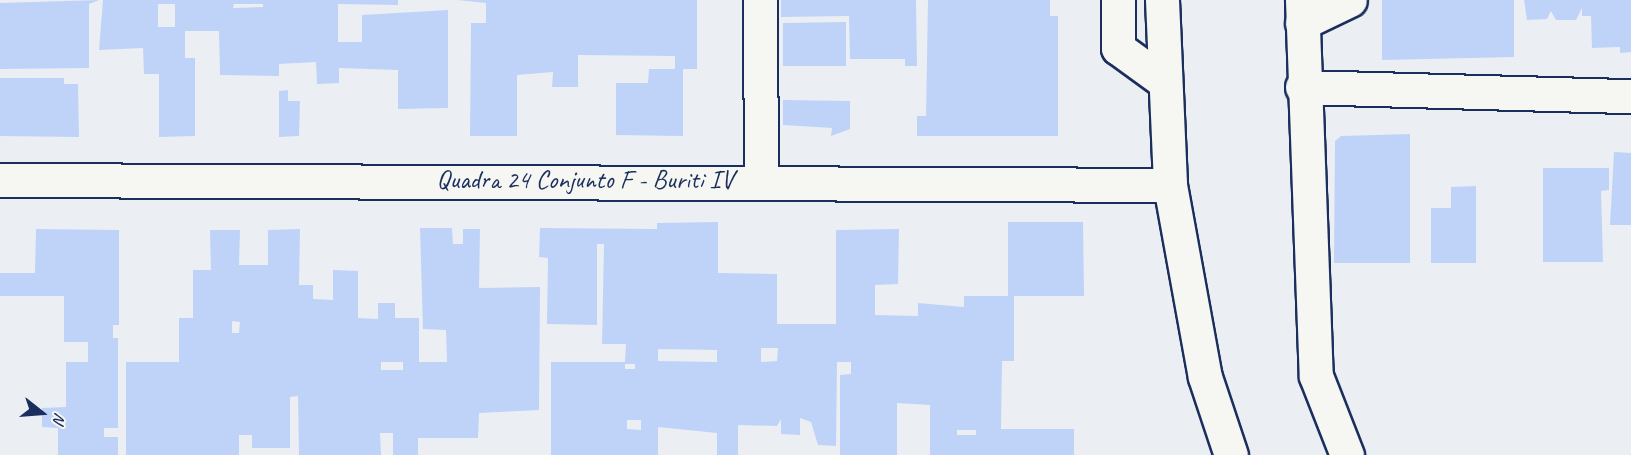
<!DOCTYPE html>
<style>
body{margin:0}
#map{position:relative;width:1631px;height:455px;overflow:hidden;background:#ebeff3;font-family:Caveat,sans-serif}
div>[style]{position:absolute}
.building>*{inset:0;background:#bfd3f8}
.roads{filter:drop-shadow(2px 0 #1b2f5e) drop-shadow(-2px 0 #1b2f5e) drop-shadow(0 2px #1b2f5e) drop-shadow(0 -2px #1b2f5e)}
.minor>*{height:33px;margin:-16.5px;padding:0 16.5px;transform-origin:16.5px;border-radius:16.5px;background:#f6f6f2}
.tertiary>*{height:33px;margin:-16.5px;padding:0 16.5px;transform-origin:16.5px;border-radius:16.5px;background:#f6f6f2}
span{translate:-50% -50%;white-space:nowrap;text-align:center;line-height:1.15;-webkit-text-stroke:4.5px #f6f6f2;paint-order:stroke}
.street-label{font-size:26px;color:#1b2f5e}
.north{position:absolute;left:12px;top:383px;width:60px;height:60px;-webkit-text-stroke:4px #f6f6f2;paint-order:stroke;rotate:107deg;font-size:16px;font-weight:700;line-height:24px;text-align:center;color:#1b2f5e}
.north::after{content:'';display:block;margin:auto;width:21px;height:27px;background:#1b2f5e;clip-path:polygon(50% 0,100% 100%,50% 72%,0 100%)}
</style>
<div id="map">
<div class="building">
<i style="clip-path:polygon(99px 0,89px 4px,89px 68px,0 69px,0 3px)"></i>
<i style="clip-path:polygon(evenodd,103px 0,398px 0,398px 5px,338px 4px,338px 42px,362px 42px,362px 15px,448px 10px,448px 108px,398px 109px,398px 70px,339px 68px,339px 83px,317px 84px,316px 62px,279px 64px,279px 76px,220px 75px,219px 31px,185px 31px,185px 58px,195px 58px,195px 136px,159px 137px,159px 74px,144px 74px,143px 48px,99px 50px,103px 0,158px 4px,175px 4px,175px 27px,158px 27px,158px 4px,103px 0,234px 4px,263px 4px,263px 7px,233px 8px,234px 4px)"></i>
<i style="clip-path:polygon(458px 0,697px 0,697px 69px,683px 69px,683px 136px,616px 135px,616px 83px,648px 83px,649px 69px,675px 69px,675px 56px,578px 55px,578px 87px,552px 87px,553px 72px,517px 75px,517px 136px,470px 136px,471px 23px,486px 23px,486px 3px)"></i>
<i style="clip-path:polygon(781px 0,916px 0,917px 66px,905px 66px,905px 59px,850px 59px,849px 16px,781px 17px)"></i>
<i style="clip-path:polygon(928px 0,1050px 0,1050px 16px,1058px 16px,1058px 136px,917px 136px,917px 116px,926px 116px)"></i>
<i style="clip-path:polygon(1382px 0,1514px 0,1514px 57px,1382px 60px)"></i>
<i style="clip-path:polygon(1524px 0,1631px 0,1631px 52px,1620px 53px,1620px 47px,1592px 48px,1591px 16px,1582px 16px,1582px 8px,1576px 20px,1556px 20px,1551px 11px,1547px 19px,1527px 20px)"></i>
<i style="clip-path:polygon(846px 22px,846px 66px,783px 66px,783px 23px)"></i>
<i style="clip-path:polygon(0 78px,64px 78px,64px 84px,78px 84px,79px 137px,0 136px)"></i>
<i style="clip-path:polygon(288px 90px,288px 101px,300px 101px,299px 136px,279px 137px,279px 91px)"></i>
<i style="clip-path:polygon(783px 100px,850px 101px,850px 129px,831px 136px,832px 128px,783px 125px)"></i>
<i style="clip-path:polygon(1410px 134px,1410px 263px,1334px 263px,1335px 141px,1341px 136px)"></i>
<i style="clip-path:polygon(1614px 152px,1631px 153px,1631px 225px,1610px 225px)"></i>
<i style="clip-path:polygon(1543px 168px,1609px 168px,1609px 190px,1601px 191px,1603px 262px,1543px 262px)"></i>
<i style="clip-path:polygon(1476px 186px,1476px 263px,1431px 263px,1431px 208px,1451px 208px,1451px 187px)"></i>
<i style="clip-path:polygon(evenodd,718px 222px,718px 273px,777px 274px,777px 324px,836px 324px,836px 230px,899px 229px,898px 284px,875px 285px,875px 315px,918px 316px,918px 303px,964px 307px,964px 296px,1008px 296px,1008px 222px,1083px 222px,1084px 296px,1014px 296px,1014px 361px,1002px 361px,1001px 429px,1074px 429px,1074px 455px,930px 455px,930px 405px,897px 403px,897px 455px,840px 455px,840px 375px,851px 374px,851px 362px,837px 362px,836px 446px,818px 445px,811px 422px,800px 418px,800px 435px,781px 434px,781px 419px,777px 426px,738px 425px,738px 455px,717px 455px,717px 433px,658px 427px,658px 455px,551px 455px,551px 362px,625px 362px,626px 344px,602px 344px,604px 244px,597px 244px,597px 325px,547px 324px,548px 258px,539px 257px,540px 228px,657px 229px,657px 223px,718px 222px,761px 348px,778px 348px,777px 361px,761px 362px,761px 348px,718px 222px,658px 349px,717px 350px,717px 362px,658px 361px,658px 349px,718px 222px,625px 364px,635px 364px,635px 369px,625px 369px,625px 364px,718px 222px,627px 420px,641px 420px,641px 430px,627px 429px,627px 420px,718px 222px,957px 430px,976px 430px,976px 435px,957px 435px,957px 430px)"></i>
<i style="clip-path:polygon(evenodd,420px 228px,452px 228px,453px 244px,463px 244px,463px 229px,480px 229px,479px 288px,540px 287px,539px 410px,479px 413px,478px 438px,418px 438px,418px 455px,393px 455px,393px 433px,380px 433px,381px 455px,299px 455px,298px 396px,290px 397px,290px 448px,252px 448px,252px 435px,239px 435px,239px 455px,126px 455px,126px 362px,179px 362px,179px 318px,193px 318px,193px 270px,211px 270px,210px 230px,240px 230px,239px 265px,268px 265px,268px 230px,300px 229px,299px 285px,313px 285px,313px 299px,333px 300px,333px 270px,358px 271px,358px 318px,378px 319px,378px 303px,395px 303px,395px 318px,419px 318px,419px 362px,447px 362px,446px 330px,423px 329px,420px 228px,232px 321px,240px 322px,239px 333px,232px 333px,232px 321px,420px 228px,381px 362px,403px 362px,403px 370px,381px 370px,381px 362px)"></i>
<i style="clip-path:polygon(36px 229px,119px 230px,119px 325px,113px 325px,113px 338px,118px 338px,118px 428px,104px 428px,104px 437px,118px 437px,118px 455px,58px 455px,58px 428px,42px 427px,42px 408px,66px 407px,66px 362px,88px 362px,88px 342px,64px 342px,64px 296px,0 296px,0 273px,35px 273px)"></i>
</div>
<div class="roads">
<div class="minor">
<i style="left:760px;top:0;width:180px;rotate:89.7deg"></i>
<i style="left:1118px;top:0;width:48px;rotate:90deg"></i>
<i style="left:1118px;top:48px;width:54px;rotate:36deg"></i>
<i style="left:1302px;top:23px;width:53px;rotate:-25.6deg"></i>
<i style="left:1302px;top:87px;width:329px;rotate:1.6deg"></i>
<i style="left:0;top:180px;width:1170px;rotate:0.24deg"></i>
</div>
<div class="tertiary">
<i style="left:1162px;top:0;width:185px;rotate:87.5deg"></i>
<i style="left:1170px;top:185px;width:195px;rotate:79.7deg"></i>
<i style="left:1205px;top:377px;width:82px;rotate:71.6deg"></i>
<i style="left:1302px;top:0;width:376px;rotate:87.9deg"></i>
<i style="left:1316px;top:376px;width:85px;rotate:68.6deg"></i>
</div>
</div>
<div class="street-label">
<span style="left:585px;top:180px">Quadra 24 Conjunto F - Buriti IV</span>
</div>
<div class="north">N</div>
</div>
